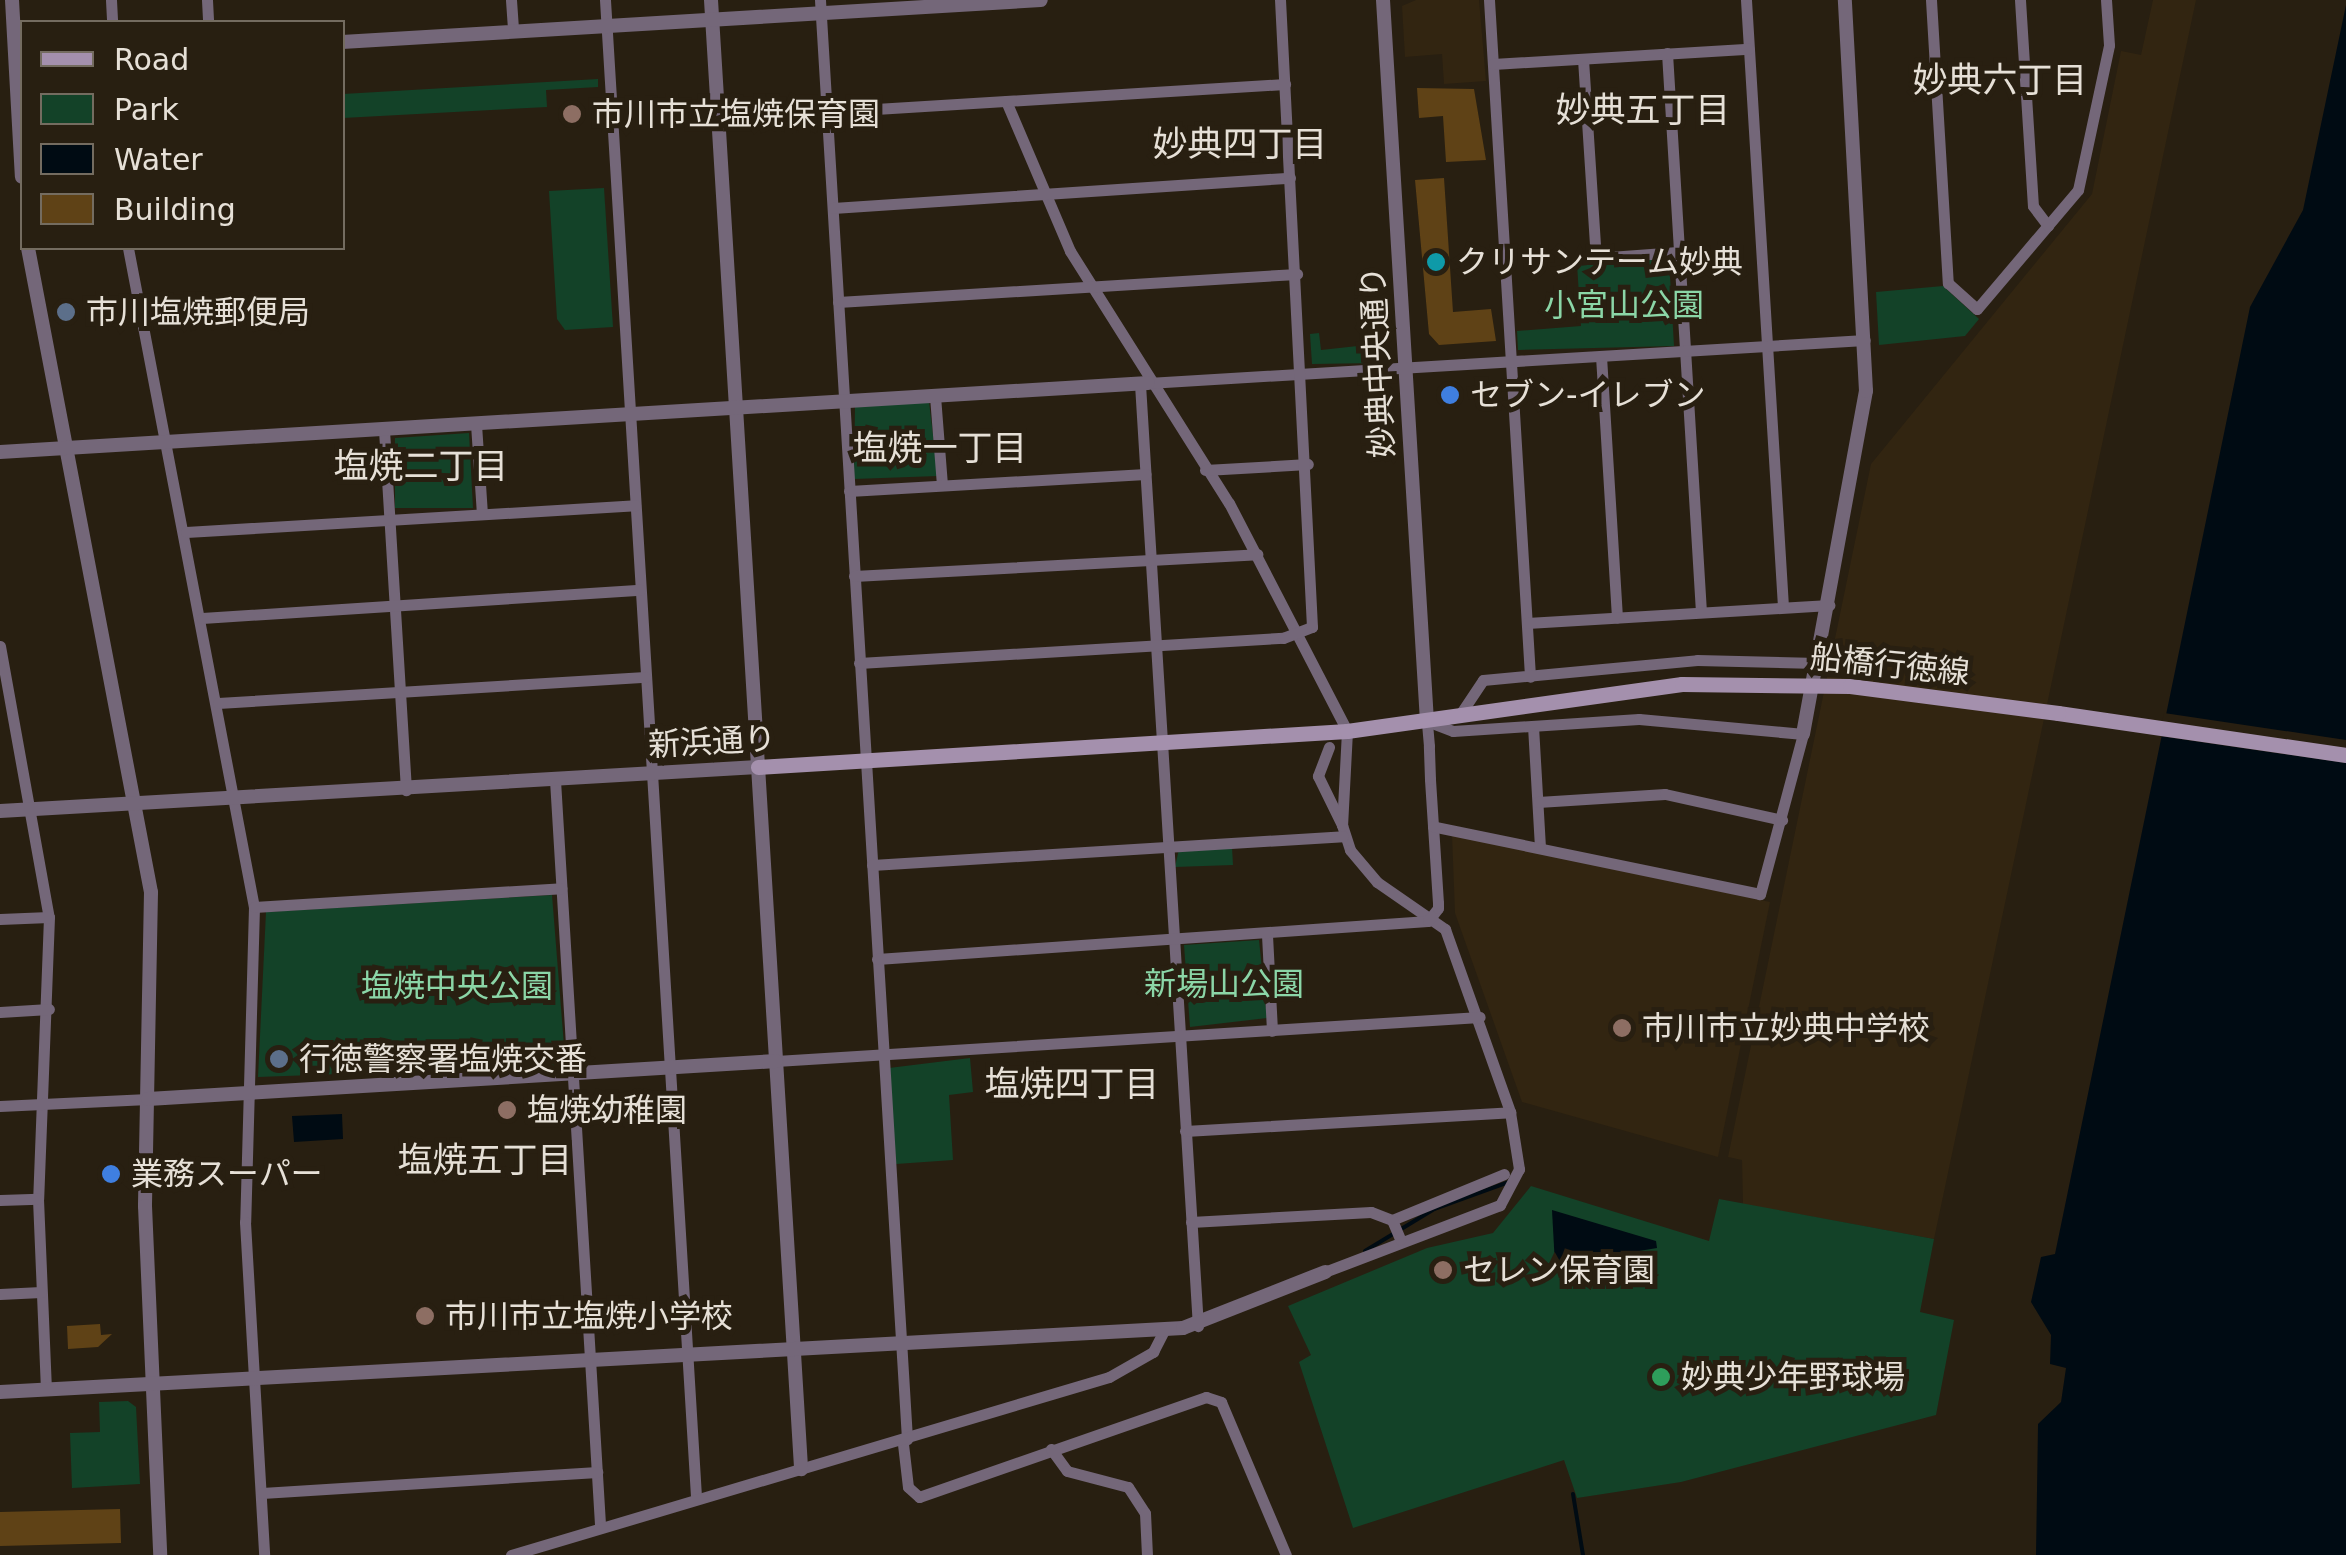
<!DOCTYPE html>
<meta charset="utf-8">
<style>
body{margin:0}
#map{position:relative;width:2346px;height:1555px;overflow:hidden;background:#281f11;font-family:"DejaVu Sans","Noto Sans JP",sans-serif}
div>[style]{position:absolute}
.built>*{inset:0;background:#322511}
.green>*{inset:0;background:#134228}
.water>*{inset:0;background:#000b13}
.pier>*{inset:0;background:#281f11}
.stream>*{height:4px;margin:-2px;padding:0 2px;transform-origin:2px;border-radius:2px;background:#000b13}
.building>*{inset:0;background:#5f4216}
.minor>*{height:11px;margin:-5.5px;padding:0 5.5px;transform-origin:5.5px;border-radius:5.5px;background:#746779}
.tertiary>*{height:14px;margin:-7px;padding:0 7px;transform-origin:7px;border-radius:7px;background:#746779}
.secondary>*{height:15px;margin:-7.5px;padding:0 7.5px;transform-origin:7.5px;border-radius:7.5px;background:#a490ad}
.secondary-bridge>*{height:15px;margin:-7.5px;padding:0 7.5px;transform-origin:7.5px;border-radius:7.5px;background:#a490ad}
.dots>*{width:28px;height:28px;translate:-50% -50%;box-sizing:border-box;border:5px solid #281f11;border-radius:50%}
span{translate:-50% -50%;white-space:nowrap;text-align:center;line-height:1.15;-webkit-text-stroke:10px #281f11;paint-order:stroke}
.poi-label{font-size:32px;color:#e6e0d7}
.left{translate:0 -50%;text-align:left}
.park-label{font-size:32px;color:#8bd6a7}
.street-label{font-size:32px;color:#e6e0d7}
.neighbourhood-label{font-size:35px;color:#e6e0d7}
.legend{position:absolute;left:20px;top:20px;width:325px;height:230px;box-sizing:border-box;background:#281f11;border:2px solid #746c60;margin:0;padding:12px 18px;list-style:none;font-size:30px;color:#e6e0d7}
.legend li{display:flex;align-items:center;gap:20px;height:50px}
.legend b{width:50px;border:2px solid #746c60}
</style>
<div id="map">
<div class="built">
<i style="clip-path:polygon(1416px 0,1479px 0,1486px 81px,1444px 84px,1442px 54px,1405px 57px,1402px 6px)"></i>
<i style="clip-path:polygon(2153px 0,2196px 0,1934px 1239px,1743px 1204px,1742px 1160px,1728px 1157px,1871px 464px,2092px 194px,2121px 51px,2141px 55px)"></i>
<i style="clip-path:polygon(1452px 835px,1770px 902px,1718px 1157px,1522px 1102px,1455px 913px)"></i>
</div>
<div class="green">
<i style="clip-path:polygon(598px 79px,598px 87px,546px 90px,547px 107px,343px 118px,343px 94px)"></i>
<i style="clip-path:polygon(604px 188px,613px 327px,565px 330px,557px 319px,549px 191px)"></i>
<i style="clip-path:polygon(1669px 258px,1674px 346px,1518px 350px,1517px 331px,1581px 326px,1577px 264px)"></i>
<i style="clip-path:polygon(1943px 286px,1979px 319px,1965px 336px,1879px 345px,1876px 292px)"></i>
<i style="clip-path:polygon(1319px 333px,1321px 350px,1376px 344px,1376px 363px,1312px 364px,1310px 334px)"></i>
<i style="clip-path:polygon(929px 402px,938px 476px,854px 479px,855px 407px)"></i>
<i style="clip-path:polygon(469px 433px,473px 508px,395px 508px,395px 438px)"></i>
<i style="clip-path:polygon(1232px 847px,1233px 865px,1175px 867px,1179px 849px)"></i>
<i style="clip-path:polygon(552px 895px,565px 1058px,559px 1066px,258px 1077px,266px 912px)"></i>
<i style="clip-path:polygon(1259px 940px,1267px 1018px,1190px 1027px,1184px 945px)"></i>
<i style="clip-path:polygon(970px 1058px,973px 1092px,949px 1095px,953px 1160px,896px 1164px,889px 1068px)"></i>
<i style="clip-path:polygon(1531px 1186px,1709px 1241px,1719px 1199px,1934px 1239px,1920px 1312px,1954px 1320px,1936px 1415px,1681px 1482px,1577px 1498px,1564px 1460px,1353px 1528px,1299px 1362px,1311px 1355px,1288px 1306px,1427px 1248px,1493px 1233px)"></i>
<i style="clip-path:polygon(128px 1401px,136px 1407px,140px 1484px,72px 1488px,70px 1433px,100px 1432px,99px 1402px)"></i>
</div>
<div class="water">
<i style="clip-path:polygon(2346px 5px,2346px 1555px,2036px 1555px,2038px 1424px,2061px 1402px,2066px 1368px,2050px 1364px,2051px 1335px,2031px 1302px,2041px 1257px,2055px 1254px,2250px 307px,2303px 210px)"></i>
<i style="clip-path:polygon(342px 1114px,343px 1139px,294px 1142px,292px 1116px)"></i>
<i style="clip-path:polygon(1552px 1210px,1656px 1241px,1657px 1248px,1555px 1265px)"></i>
</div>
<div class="pier">
<i style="clip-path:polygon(2164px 713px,2346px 740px,2346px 763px,2159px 736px)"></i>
</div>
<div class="stream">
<i style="left:1365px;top:1251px;width:81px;rotate:-31.3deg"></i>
<i style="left:1434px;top:1209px;width:80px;rotate:-19.8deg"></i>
<i style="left:1573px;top:1494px;width:62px;rotate:80.7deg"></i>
</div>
<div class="building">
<i style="clip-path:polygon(1417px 88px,1474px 89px,1486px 160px,1446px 162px,1443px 116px,1419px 118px)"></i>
<i style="clip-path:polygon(1444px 178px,1453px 312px,1491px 309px,1496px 341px,1439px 345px,1429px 334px,1415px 180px)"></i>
<i style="clip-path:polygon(100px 1324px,101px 1335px,112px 1334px,98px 1347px,68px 1349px,67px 1326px)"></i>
<i style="clip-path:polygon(120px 1509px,121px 1543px,0 1546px,0 1512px)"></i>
</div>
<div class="minor">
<i style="left:111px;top:0;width:22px;rotate:87deg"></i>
<i style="left:207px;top:0;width:22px;rotate:87deg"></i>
<i style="left:511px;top:0;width:32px;rotate:86deg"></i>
<i style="left:605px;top:0;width:1498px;rotate:86.52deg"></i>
<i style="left:820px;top:0;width:1442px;rotate:86.54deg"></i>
<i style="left:1489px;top:0;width:678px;rotate:86.53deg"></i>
<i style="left:1746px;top:0;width:608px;rotate:86.51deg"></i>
<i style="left:1931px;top:0;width:284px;rotate:86.6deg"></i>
<i style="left:1948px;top:283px;width:39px;rotate:42deg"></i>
<i style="left:1977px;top:309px;width:156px;rotate:-49.7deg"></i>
<i style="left:2078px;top:190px;width:148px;rotate:-77.9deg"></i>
<i style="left:2109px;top:45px;width:45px;rotate:-93.8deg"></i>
<i style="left:2020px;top:0;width:206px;rotate:86.4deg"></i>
<i style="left:2033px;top:206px;width:25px;rotate:53deg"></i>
<i style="left:1667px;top:53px;width:560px;rotate:86.52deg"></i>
<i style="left:1583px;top:59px;width:199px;rotate:86.3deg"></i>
<i style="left:1596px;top:258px;width:82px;rotate:-4.2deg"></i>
<i style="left:1493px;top:64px;width:256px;rotate:-3.4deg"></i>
<i style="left:1006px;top:101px;width:163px;rotate:66.9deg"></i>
<i style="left:1070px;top:251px;width:298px;rotate:57.8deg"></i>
<i style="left:1229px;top:503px;width:257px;rotate:62.6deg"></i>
<i style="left:1347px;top:731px;width:94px;rotate:93deg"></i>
<i style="left:1342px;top:825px;width:26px;rotate:72deg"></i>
<i style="left:1350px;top:850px;width:42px;rotate:49.8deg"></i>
<i style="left:1377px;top:882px;width:83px;rotate:34.7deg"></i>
<i style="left:1445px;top:929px;width:194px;rotate:70.4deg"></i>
<i style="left:1510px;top:1112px;width:58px;rotate:81deg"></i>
<i style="left:1519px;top:1169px;width:41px;rotate:117.8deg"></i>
<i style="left:1500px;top:1205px;width:187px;rotate:159.1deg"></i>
<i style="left:827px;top:112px;width:459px;rotate:-3.5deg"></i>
<i style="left:833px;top:208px;width:458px;rotate:-3.8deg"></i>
<i style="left:128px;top:248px;width:671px;rotate:79.18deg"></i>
<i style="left:254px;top:907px;width:315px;rotate:91.6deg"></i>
<i style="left:245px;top:1222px;width:334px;rotate:86.7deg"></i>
<i style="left:838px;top:302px;width:460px;rotate:-3.5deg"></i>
<i style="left:1601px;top:356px;width:262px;rotate:86.5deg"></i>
<i style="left:1148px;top:383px;width:718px;rotate:-3.43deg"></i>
<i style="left:1140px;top:384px;width:944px;rotate:86.48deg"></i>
<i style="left:935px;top:396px;width:89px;rotate:85.5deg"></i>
<i style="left:476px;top:424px;width:90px;rotate:86.2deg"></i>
<i style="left:384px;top:430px;width:361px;rotate:86.5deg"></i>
<i style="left:1205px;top:470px;width:103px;rotate:-3.3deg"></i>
<i style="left:849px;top:491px;width:297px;rotate:-3.3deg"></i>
<i style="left:186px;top:532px;width:450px;rotate:-3.4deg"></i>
<i style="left:854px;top:576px;width:404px;rotate:-3.1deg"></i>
<i style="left:202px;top:618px;width:439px;rotate:-3.7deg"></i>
<i style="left:1527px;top:623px;width:303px;rotate:-3.4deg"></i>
<i style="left:0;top:646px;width:275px;rotate:79.8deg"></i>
<i style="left:49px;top:917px;width:282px;rotate:92.2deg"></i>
<i style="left:38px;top:1199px;width:191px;rotate:87.6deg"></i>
<i style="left:859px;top:663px;width:425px;rotate:-3.4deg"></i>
<i style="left:1283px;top:638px;width:31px;rotate:-21deg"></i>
<i style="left:1312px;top:627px;width:628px;rotate:-92.92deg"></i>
<i style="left:218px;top:703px;width:428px;rotate:-3.5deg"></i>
<i style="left:1459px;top:716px;width:43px;rotate:-56.3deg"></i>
<i style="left:1483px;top:680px;width:215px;rotate:-5.3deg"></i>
<i style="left:1697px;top:660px;width:120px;rotate:1.4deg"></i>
<i style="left:1533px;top:726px;width:122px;rotate:86.7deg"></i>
<i style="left:1329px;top:747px;width:31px;rotate:111deg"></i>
<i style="left:1318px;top:776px;width:55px;rotate:63.9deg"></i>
<i style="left:555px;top:780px;width:746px;rotate:86.54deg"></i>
<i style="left:1538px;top:802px;width:127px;rotate:-3.6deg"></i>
<i style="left:1665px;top:794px;width:120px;rotate:12.5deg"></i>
<i style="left:872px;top:865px;width:472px;rotate:-3.5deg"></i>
<i style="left:254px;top:907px;width:308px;rotate:-3.5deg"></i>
<i style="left:0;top:919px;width:49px;rotate:-2.3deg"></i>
<i style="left:1267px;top:935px;width:96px;rotate:87deg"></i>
<i style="left:877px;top:959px;width:552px;rotate:-3.95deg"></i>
<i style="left:1428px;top:921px;width:16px;rotate:-52deg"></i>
<i style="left:1438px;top:908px;width:5px;rotate:-90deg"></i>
<i style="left:1438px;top:903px;width:77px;rotate:-93.7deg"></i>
<i style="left:1433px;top:826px;width:47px;rotate:-93.7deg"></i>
<i style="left:1430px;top:779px;width:33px;rotate:-92deg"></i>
<i style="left:1429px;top:746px;width:25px;rotate:-95deg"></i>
<i style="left:1427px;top:721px;width:28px;rotate:21deg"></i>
<i style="left:1453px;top:731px;width:186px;rotate:-3.7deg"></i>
<i style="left:1639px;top:719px;width:165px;rotate:5.2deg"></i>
<i style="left:1803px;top:734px;width:166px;rotate:105deg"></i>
<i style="left:1760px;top:894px;width:334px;rotate:-168.3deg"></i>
<i style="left:0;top:1012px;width:49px;rotate:-3.5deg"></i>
<i style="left:776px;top:1061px;width:705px;rotate:-3.58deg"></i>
<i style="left:0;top:1106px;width:148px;rotate:-2.7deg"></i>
<i style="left:1185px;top:1131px;width:326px;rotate:-3.3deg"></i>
<i style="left:0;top:1200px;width:38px;rotate:-2deg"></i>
<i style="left:1392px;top:1220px;width:121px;rotate:-22.3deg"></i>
<i style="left:1191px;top:1222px;width:180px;rotate:-3.2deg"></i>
<i style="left:1371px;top:1212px;width:22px;rotate:21deg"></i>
<i style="left:1392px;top:1220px;width:21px;rotate:67deg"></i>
<i style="left:0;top:1294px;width:41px;rotate:-2.8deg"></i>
<i style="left:903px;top:1444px;width:43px;rotate:83.4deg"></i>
<i style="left:908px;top:1487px;width:15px;rotate:42deg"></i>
<i style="left:919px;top:1497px;width:304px;rotate:-19.2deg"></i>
<i style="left:1206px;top:1397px;width:16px;rotate:18deg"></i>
<i style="left:1221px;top:1402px;width:166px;rotate:67deg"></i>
<i style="left:1051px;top:1449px;width:27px;rotate:54deg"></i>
<i style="left:1067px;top:1471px;width:63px;rotate:14.7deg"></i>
<i style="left:1128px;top:1487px;width:31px;rotate:57deg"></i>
<i style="left:1145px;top:1513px;width:42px;rotate:87.3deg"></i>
<i style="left:262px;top:1493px;width:336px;rotate:-3.6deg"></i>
<i style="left:511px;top:1555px;width:624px;rotate:-16.58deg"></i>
<i style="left:1109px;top:1377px;width:51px;rotate:-29.6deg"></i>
<i style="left:1153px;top:1352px;width:27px;rotate:-63deg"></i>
</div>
<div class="tertiary">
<i style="left:12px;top:0;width:177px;rotate:86.8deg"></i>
<i style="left:711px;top:0;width:1472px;rotate:86.49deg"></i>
<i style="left:1383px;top:0;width:722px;rotate:86.51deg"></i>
<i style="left:342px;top:42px;width:700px;rotate:-3.44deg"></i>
<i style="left:28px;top:248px;width:656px;rotate:79.19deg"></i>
<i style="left:151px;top:892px;width:314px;rotate:91.1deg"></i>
<i style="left:145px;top:1206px;width:349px;rotate:87.5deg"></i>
<i style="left:0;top:452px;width:1150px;rotate:-3.44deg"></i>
<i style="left:1803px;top:734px;width:349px;rotate:-79.6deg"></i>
<i style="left:1866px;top:391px;width:392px;rotate:-93.1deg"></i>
<i style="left:0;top:811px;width:759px;rotate:-3.32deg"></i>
<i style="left:148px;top:1099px;width:629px;rotate:-3.46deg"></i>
<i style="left:0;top:1392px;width:1185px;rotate:-3.1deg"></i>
<i style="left:1183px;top:1328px;width:153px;rotate:-21.5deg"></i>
</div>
<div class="secondary">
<i style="left:2058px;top:713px;width:291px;rotate:8.3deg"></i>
<i style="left:758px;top:767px;width:590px;rotate:-3.5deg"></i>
<i style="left:1347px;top:731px;width:338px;rotate:-8deg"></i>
</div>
<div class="secondary-bridge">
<i style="left:1682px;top:684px;width:168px;rotate:0.7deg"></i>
<i style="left:1850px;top:686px;width:210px;rotate:7.4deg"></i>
</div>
<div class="dots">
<i style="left:572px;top:114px;background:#8d6e63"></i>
<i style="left:1436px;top:262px;background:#0f9aa8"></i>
<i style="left:66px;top:312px;background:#5c6f8a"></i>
<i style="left:1450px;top:395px;background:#3f7fe0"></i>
<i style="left:1622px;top:1028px;background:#8d6e63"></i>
<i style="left:279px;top:1059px;background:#5c6f8a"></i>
<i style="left:507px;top:1110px;background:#8d6e63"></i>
<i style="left:111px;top:1174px;background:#3f7fe0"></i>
<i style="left:1443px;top:1270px;background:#8d6e63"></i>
<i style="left:425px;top:1316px;background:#8d6e63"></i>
<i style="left:1661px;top:1377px;background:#2e9e5b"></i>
</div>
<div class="poi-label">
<span class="left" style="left:592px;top:114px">市川市立塩焼保育園</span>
<span class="left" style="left:1456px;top:262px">クリサンテーム妙典</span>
<span class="left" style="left:86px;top:312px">市川塩焼郵便局</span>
<span class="left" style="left:1470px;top:395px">セブン-イレブン</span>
<span class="left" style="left:1642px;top:1028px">市川市立妙典中学校</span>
<span class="left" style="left:299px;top:1059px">行徳警察署塩焼交番</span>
<span class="left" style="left:527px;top:1110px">塩焼幼稚園</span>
<span class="left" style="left:131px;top:1174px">業務スーパー</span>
<span class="left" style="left:1463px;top:1270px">セレン保育園</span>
<span class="left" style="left:445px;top:1316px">市川市立塩焼小学校</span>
<span class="left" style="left:1681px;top:1377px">妙典少年野球場</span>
</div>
<div class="park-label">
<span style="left:1624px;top:305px">小宮山公園</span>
<span style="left:1224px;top:984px">新場山公園</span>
<span style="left:457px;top:986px">塩焼中央公園</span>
</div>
<div class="street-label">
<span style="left:1378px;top:362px;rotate:-93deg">妙典中央通り</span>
<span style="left:1890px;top:665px;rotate:6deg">船橋行徳線</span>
<span style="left:712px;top:742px;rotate:-3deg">新浜通り</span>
</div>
<div class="neighbourhood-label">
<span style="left:2000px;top:80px">妙典六丁目</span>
<span style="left:1643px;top:110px">妙典五丁目</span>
<span style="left:1240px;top:144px">妙典四丁目</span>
<span style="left:940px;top:448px">塩焼一丁目</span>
<span style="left:421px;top:466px">塩焼二丁目</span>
<span style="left:1072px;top:1084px">塩焼四丁目</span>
<span style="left:485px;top:1160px">塩焼五丁目</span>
</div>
<ul class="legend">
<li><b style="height:12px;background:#a490ad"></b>Road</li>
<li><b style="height:28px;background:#134228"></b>Park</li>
<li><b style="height:28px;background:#000b13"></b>Water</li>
<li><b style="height:28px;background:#5f4216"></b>Building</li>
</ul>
</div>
